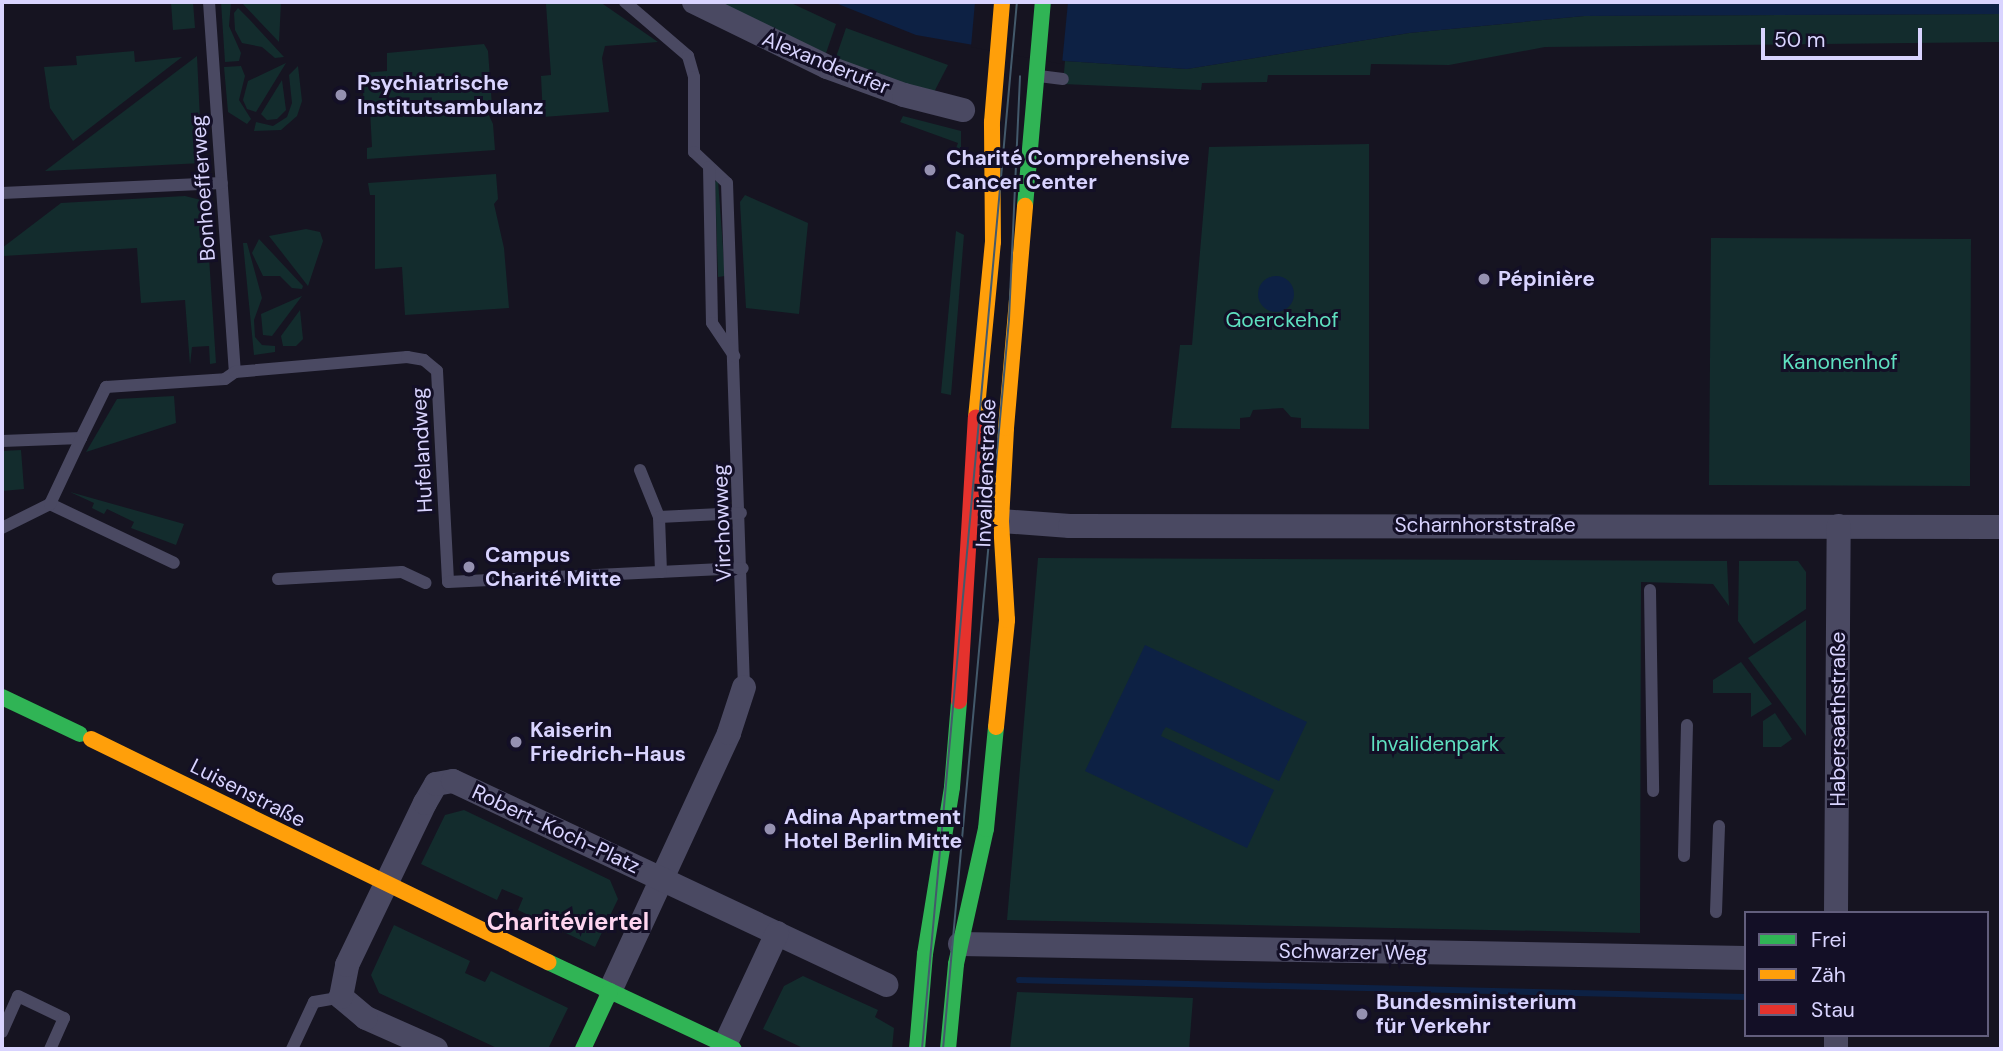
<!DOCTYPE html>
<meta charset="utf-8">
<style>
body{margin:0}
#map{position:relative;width:2003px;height:1051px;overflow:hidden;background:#161421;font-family:"DM Sans",sans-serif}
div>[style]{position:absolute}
.green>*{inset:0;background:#132c2d}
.water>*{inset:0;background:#0d2144}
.round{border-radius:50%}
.pier>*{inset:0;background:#161421}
.stream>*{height:6px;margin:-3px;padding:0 3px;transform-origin:3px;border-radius:3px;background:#0d2144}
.lane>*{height:12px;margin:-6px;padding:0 6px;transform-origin:6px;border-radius:6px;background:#4a4962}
.street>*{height:24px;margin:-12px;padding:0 12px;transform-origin:12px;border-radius:12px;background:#4a4962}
.fast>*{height:16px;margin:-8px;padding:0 8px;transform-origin:8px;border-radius:8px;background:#30b455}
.slow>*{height:16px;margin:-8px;padding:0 8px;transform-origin:8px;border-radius:8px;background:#ff9f0a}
.jam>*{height:16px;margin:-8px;padding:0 8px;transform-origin:8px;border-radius:8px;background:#e5322d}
.tram>*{height:2px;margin:-1px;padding:0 1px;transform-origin:1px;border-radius:1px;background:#43596b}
.dots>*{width:19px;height:19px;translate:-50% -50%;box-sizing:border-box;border:4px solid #130f26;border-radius:50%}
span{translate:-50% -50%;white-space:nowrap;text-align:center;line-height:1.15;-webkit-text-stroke:6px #130f26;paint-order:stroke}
.street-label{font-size:21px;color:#d9d4ff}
.poi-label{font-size:21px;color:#d9d4ff;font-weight:700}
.left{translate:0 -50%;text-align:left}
.park-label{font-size:21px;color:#5fe0c0}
.quarter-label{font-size:24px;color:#ffd6f0;font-weight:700}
.frame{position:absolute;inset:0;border:4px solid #d9d4ff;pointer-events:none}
.legend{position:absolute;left:1744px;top:911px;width:245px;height:126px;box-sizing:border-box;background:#130f26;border:2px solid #625e7d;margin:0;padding:9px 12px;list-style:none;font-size:21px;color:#d9d4ff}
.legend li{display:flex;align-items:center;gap:14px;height:35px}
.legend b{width:35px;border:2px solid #625e7d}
.scale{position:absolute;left:1761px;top:28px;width:161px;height:32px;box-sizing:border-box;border:4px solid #d9d4ff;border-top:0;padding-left:9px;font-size:21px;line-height:24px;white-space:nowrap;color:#d9d4ff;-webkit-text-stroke:5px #130f26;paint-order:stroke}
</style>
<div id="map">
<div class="green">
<i style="clip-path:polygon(171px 2px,193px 2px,195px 28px,173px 30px)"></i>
<i style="clip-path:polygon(221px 2px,231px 2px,229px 26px,241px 53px,239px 61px,225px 62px)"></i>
<i style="clip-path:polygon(241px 2px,281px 2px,279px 42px)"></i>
<i style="clip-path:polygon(551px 2px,600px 2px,658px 42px,605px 46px,602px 58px,609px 112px,543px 117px,541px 76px,551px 75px,546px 4px)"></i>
<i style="clip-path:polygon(714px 2px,789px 2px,836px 24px,825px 56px)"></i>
<i style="clip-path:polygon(238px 8px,249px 19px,284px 57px,275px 58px,262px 47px,242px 43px,235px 30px,234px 13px)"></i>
<i style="clip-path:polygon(2001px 14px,2001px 42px,1545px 47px,1449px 65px,1371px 64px,1370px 75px,1268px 75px,1267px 82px,1202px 83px,1201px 90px,1063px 84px,1065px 61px,1187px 69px,1409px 33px,1584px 16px)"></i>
<i style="clip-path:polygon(846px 28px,948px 65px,932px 96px,835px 60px)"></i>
<i style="clip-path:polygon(484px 44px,488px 51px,492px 106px,487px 111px,493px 124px,495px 150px,367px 159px,367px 148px,372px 147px,370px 110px,364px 109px,362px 73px,387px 71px,387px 53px)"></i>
<i style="clip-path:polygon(134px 51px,135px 62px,182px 57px,73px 141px,50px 108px,44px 67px,77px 65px,76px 56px)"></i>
<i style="clip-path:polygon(197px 56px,202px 163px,45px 171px)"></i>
<i style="clip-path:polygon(286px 63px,256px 112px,247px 109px,243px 100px,248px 81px)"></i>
<i style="clip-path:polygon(241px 66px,245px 76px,239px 100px,251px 119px,247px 124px,228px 112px,224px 67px)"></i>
<i style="clip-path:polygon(298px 66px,302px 101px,297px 116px,281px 130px,254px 131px,256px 122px,273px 126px,287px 117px,292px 103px,289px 75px)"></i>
<i style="clip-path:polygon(282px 80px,286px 110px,277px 119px,267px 120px,261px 114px)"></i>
<i style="clip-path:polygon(903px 116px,961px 131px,961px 157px,954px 154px,958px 143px,900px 122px)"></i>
<i style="clip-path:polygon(1369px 144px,1369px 429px,1301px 428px,1301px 418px,1291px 417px,1283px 408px,1253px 410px,1250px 417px,1240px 418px,1240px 429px,1171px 428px,1180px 345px,1192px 345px,1209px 147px)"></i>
<i style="clip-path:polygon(496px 174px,498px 199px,494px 204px,504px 248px,509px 308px,405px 315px,402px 267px,375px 269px,375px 195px,370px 195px,368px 183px)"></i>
<i style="clip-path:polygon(718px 180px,725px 276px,718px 277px,715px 182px)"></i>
<i style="clip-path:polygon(745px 195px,808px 223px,799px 314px,746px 308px,740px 202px)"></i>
<i style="clip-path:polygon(185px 196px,201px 200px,206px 212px,216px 363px,210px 364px,209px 346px,192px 347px,190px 365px,185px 300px,141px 303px,137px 248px,3px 256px,2px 288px,2px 248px,61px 203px)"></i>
<i style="clip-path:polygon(306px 229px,320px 232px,323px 241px,308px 286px,269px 236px)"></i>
<i style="clip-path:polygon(956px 231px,964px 235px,951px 395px,941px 393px)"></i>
<i style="clip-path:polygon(1711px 238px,1971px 239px,1970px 486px,1709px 485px)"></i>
<i style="clip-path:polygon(259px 239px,303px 286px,302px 289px,292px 288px,280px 276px,263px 276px,252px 253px)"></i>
<i style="clip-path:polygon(243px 243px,247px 243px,262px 298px,254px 320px,255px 337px,262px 345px,275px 346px,275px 352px,254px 355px)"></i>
<i style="clip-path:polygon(302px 296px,272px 336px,263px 335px,261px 314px)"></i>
<i style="clip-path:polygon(300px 310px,303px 339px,296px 346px,283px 346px,281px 336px)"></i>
<i style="clip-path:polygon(174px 396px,176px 423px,86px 452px,117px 399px)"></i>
<i style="clip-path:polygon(21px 450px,24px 489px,2px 491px,2px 451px)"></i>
<i style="clip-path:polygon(70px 492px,184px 524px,176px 545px,131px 528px,134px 522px,107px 509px,104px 514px,92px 508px,94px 503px)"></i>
<i style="clip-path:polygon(1038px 558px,1727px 561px,1729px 606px,1713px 584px,1641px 582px,1640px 933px,1007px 920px)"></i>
<i style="clip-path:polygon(1739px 561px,1798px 561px,1806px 572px,1806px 609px,1754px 644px,1738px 621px)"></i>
<i style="clip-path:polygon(1806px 620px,1806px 736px,1748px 658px)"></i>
<i style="clip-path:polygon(1741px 662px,1772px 704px,1751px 717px,1751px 693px,1713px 693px,1713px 680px)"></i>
<i style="clip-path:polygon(1775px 713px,1792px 739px,1781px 747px,1763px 747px,1763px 721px)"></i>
<i style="clip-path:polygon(464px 810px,610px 880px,618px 899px,595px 947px,518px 910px,523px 898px,502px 889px,497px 900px,421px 864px,445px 815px)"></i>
<i style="clip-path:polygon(394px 925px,470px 961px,465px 973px,485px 982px,491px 971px,568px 1008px,548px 1049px,499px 1049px,379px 993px,371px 975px)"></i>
<i style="clip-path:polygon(803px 976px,878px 1010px,875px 1017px,894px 1028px,892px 1049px,805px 1049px,763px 1029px,784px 986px)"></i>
<i style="clip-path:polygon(1017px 992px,1193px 998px,1189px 1049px,1010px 1049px)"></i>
</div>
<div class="water">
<i style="clip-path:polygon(833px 2px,2001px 2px,2001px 14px,1584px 16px,1409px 33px,1187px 69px,1065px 61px,916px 35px)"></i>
<i class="round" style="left:1258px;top:276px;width:36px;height:36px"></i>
<i style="clip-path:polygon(1145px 645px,1307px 722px,1279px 781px,1166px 727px,1163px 731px,1161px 736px,1274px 790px,1247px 848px,1085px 771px)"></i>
</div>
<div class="pier">
<i style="clip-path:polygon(975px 2px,1068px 2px,1062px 64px,971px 47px)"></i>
</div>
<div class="stream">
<i style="left:1019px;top:980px;width:727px;rotate:1.34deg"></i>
</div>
<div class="lane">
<i style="left:209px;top:2px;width:371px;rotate:86deg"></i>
<i style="left:625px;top:2px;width:83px;rotate:40.6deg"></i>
<i style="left:688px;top:56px;width:22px;rotate:74deg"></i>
<i style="left:694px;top:77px;width:75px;rotate:90deg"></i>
<i style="left:694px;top:152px;width:45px;rotate:43.2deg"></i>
<i style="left:727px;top:183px;width:504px;rotate:88.07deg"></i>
<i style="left:1039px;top:76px;width:24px;rotate:7deg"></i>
<i style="left:709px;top:167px;width:156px;rotate:88.9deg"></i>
<i style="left:712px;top:323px;width:40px;rotate:56deg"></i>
<i style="left:2px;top:193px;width:220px;rotate:-2.6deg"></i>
<i style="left:2px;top:441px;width:79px;rotate:-2.2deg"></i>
<i style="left:81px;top:438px;width:57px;rotate:-63.9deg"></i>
<i style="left:106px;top:387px;width:119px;rotate:-3.8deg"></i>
<i style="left:225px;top:379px;width:12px;rotate:-35deg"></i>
<i style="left:235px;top:372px;width:173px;rotate:-5deg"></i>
<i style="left:407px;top:357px;width:17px;rotate:10deg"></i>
<i style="left:424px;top:360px;width:17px;rotate:40deg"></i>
<i style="left:437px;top:371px;width:211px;rotate:87deg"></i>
<i style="left:448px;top:582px;width:295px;rotate:-2.7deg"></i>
<i style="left:640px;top:470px;width:51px;rotate:68deg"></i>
<i style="left:50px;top:504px;width:137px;rotate:25.4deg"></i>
<i style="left:2px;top:528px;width:54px;rotate:-26.6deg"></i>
<i style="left:50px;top:504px;width:73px;rotate:-64.8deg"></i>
<i style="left:661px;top:572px;width:55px;rotate:-92.1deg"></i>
<i style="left:659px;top:517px;width:82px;rotate:-2.8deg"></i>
<i style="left:278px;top:579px;width:124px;rotate:-3.2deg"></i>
<i style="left:402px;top:572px;width:26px;rotate:25deg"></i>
<i style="left:1650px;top:590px;width:201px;rotate:89.1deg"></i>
<i style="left:1684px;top:856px;width:131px;rotate:-88.7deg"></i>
<i style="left:1716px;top:912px;width:86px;rotate:-88deg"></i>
<i style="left:2px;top:1032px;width:39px;rotate:-66deg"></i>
<i style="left:18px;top:996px;width:51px;rotate:25.6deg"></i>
<i style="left:64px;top:1018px;width:34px;rotate:114deg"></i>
<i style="left:292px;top:1049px;width:52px;rotate:-64.9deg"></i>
<i style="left:314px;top:1002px;width:27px;rotate:-10deg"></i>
</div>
<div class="street">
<i style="left:694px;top:2px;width:148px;rotate:26deg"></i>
<i style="left:827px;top:67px;width:82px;rotate:20deg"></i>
<i style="left:904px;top:95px;width:61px;rotate:14.3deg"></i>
<i style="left:987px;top:520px;width:83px;rotate:4.1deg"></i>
<i style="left:1070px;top:526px;width:931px;rotate:0.06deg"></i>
<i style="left:1836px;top:913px;width:387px;rotate:-89.6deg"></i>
<i style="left:960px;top:944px;width:786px;rotate:1.02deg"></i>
<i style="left:610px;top:991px;width:284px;rotate:-65.2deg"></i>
<i style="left:729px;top:733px;width:48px;rotate:-71.9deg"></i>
<i style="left:1836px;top:1035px;width:14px;rotate:90deg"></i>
<i style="left:436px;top:1049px;width:77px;rotate:-156.1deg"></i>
<i style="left:366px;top:1018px;width:33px;rotate:-140deg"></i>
<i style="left:341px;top:997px;width:33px;rotate:-79deg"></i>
<i style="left:347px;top:965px;width:180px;rotate:-64.3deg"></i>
<i style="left:425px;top:803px;width:22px;rotate:-60deg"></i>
<i style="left:436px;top:784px;width:17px;rotate:-10deg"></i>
<i style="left:453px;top:781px;width:479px;rotate:25.2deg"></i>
<i style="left:723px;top:1049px;width:128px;rotate:-65deg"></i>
</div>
<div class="fast">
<i style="left:1025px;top:206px;width:205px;rotate:-85deg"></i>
<i style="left:2px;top:697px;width:86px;rotate:25.4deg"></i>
<i style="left:548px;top:962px;width:205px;rotate:25.1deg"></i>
<i style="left:583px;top:1049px;width:64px;rotate:-65deg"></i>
<i style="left:917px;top:1049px;width:95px;rotate:-85.2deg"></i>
<i style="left:925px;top:954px;width:169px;rotate:-80.8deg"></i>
<i style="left:952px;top:787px;width:86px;rotate:-85.3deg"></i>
<i style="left:948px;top:1049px;width:85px;rotate:-84.6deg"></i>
<i style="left:956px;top:964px;width:138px;rotate:-77.5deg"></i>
<i style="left:986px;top:829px;width:102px;rotate:-84.4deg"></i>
</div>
<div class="slow">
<i style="left:976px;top:418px;width:177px;rotate:-84.5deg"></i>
<i style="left:993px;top:242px;width:120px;rotate:-90.5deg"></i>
<i style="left:992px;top:122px;width:120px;rotate:-85.2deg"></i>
<i style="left:996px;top:727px;width:108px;rotate:-84.1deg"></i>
<i style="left:1007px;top:620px;width:99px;rotate:-93.5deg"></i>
<i style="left:1001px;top:521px;width:93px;rotate:-86.9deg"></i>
<i style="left:1006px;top:428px;width:223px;rotate:-85.1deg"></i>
<i style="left:91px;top:739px;width:509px;rotate:26.01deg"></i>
</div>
<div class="jam">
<i style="left:959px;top:701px;width:284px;rotate:-86.6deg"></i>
</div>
<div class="tram">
<i style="left:922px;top:1049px;width:1051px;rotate:-84.82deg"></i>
<i style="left:943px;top:1049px;width:733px;rotate:-84.83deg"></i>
<i style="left:1009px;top:319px;width:243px;rotate:-87.4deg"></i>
</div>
<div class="dots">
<i style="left:341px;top:95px;background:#9591b1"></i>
<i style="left:930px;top:170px;background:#9591b1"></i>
<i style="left:1484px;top:279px;background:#9591b1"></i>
<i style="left:469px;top:567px;background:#9591b1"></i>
<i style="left:516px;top:742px;background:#9591b1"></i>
<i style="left:770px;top:829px;background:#9591b1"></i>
<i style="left:1362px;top:1014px;background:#9591b1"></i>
</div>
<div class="street-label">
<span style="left:826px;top:63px;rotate:22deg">Alexanderufer</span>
<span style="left:203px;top:188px;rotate:-94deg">Bonhoefferweg</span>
<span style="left:422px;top:450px;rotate:-93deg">Hufelandweg</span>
<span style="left:986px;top:473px;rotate:-88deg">Invalidenstraße</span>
<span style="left:722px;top:523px;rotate:-92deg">Virchowweg</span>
<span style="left:1485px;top:525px">Scharnhorststraße</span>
<span style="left:1838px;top:719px;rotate:-90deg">Habersaathstraße</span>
<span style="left:248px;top:793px;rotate:27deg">Luisenstraße</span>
<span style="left:556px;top:829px;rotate:25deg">Robert-Koch-Platz</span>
<span style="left:1353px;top:952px;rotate:1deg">Schwarzer Weg</span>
</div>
<div class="poi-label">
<span class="left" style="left:357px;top:95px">Psychiatrische<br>Institutsambulanz</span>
<span class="left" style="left:946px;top:170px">Charité Comprehensive<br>Cancer Center</span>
<span class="left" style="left:1498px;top:279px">Pépinière</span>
<span class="left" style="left:485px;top:567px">Campus<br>Charité Mitte</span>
<span class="left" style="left:530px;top:742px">Kaiserin<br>Friedrich-Haus</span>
<span class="left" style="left:784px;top:829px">Adina Apartment<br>Hotel Berlin Mitte</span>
<span class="left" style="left:1376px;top:1014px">Bundesministerium<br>für Verkehr</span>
</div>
<div class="park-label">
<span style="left:1282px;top:320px">Goerckehof</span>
<span style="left:1840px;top:362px">Kanonenhof</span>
<span style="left:1435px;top:744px">Invalidenpark</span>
</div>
<div class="quarter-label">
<span style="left:568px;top:922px">Charitéviertel</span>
</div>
<div class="frame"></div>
<ul class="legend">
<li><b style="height:9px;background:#30b455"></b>Frei</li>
<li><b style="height:9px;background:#ff9f0a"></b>Zäh</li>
<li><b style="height:9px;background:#e5322d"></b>Stau</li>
</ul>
<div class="scale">50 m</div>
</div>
